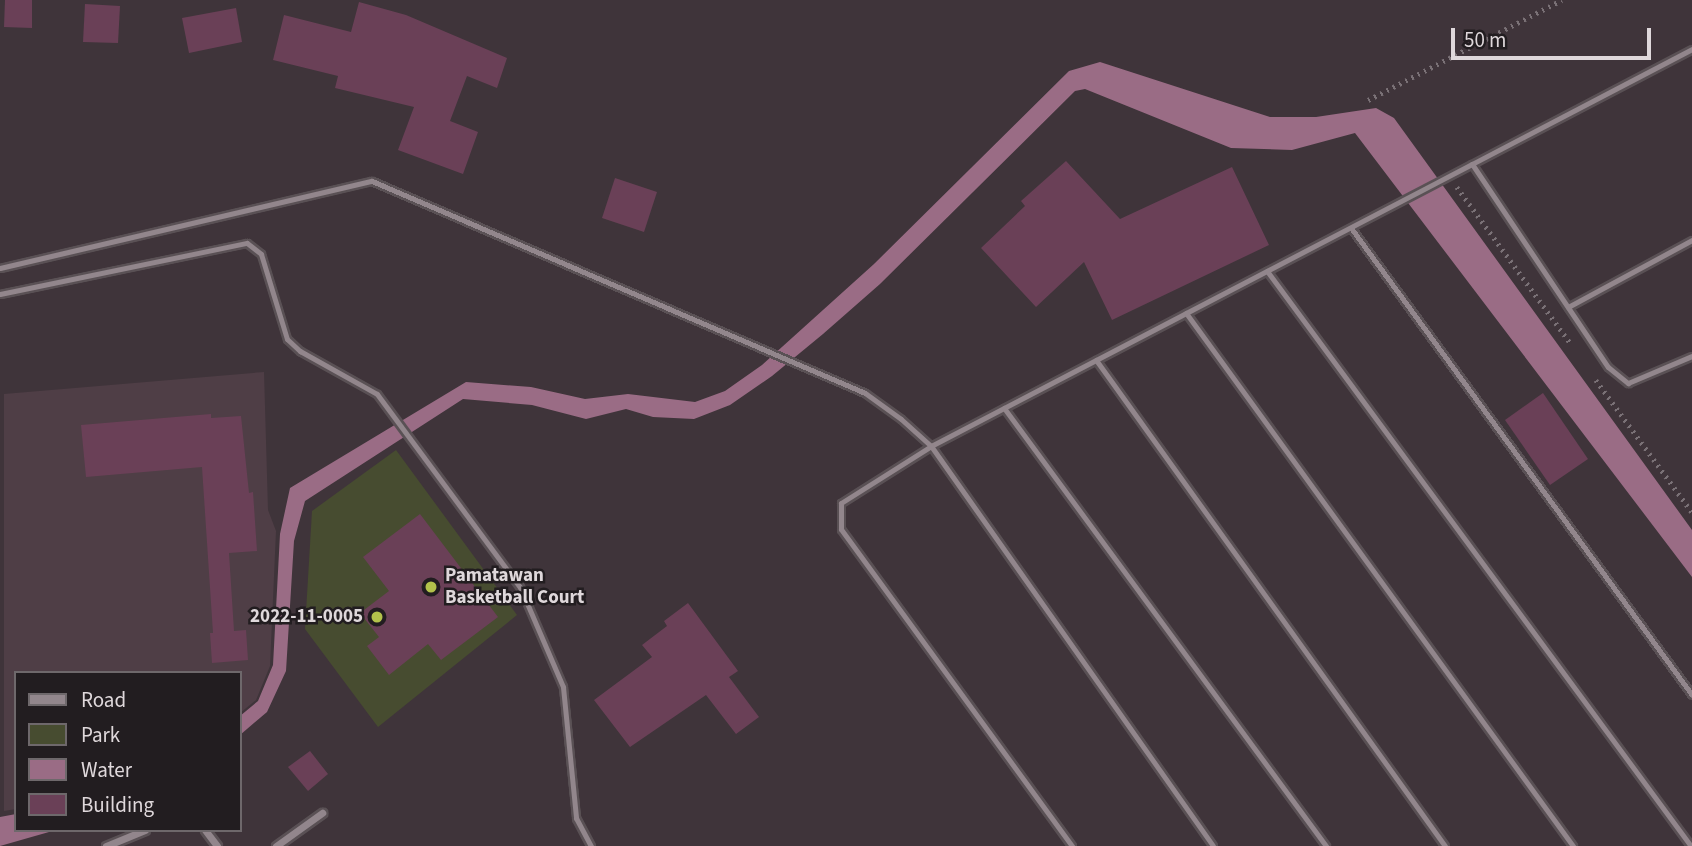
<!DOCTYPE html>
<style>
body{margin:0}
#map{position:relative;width:1692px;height:846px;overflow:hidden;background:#3f343a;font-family:"Source Sans 3",sans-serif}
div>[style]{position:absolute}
.built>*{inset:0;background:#4f3e46}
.green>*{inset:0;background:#474c30}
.water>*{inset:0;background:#9a6c85}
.building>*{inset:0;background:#6a4057}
.path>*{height:4.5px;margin-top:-2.25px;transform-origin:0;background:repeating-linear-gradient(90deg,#7a7176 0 2px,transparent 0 7px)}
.roads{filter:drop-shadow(2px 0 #5a5155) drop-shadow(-2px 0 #5a5155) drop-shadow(0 2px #5a5155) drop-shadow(0 -2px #5a5155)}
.lane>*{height:5px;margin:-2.5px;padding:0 2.5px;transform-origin:2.5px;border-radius:2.5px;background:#92868c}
.street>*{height:7px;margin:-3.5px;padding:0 3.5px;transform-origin:3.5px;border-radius:3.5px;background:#92868c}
.dots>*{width:19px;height:19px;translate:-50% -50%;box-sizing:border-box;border:4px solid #221d20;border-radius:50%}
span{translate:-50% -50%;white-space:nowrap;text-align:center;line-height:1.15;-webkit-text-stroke:5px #221d20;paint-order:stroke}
.poi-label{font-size:19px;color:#dfd8db;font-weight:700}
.left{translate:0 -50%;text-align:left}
.right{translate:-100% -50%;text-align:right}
.legend{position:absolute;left:14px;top:671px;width:228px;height:161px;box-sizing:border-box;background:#221d20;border:2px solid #6e686b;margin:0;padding:9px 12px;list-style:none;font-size:21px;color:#dfd8db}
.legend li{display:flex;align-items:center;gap:14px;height:35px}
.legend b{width:35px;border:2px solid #6e686b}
.scale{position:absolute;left:1451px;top:28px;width:200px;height:32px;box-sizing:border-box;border:4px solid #dfd8db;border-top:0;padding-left:9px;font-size:21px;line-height:24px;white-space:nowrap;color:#dfd8db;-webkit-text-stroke:5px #221d20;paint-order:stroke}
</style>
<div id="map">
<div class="built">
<i style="clip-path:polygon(264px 372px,268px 510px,276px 531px,270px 666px,256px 700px,240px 713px,240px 673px,16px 673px,16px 809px,4px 811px,4px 394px)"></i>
</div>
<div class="green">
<i style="clip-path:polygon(396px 450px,517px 615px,378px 727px,305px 629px,312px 511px)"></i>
</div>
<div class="water">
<i style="clip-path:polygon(1100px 62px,1270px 117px,1316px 117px,1376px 108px,1394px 118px,1692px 530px,1692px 577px,1355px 133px,1292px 150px,1231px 148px,1085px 89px,1075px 91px,880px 284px,823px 334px,772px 376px,730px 405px,694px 419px,653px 417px,626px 409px,586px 419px,532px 405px,463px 399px,305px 501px,294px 541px,286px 671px,267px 712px,240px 735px,240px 716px,258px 701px,273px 665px,280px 534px,290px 488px,466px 382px,531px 387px,585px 399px,628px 394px,695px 402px,725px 391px,762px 365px,874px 264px,1069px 71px)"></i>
<i style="clip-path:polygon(16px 814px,16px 830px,56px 830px,0 846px,0 817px)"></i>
</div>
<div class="building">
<i style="clip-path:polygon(5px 0,32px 0,32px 28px,4px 27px)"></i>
<i style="clip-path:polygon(359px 2px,406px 15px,507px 58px,497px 88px,467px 76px,450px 121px,478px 132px,463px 174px,398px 150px,414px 107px,335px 88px,338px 76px,273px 60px,284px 15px,351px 32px)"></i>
<i style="clip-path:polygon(85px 4px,120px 6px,118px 43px,83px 42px)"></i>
<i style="clip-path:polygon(236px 8px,242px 42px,189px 53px,182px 18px)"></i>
<i style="clip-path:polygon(1066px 161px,1120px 219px,1232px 167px,1269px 245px,1112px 320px,1084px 262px,1036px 307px,981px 248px,1025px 206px,1021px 201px)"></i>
<i style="clip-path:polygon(615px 178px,657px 192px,644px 232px,602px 218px)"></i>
<i style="clip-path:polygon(1543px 393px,1588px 459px,1550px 485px,1505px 420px)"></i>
<i style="clip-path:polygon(211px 414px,211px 418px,241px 416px,249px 493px,253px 492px,257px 551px,229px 553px,234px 631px,246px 630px,248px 660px,212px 663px,210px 633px,213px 633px,202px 467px,86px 477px,81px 425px)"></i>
<i style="clip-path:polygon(420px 514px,498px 617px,441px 660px,428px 644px,389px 675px,367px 646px,379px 637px,360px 613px,389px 591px,363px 557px)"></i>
<i style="clip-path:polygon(688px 603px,738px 671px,729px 677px,759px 717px,736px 734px,706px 695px,630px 747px,594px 700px,652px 657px,642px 645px,667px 626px,664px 621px)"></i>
<i style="clip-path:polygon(310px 751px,328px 774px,308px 791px,288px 767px)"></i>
</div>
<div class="path">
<i style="left:1368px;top:100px;width:218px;rotate:-27.3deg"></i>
<i style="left:1457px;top:187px;width:194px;rotate:54deg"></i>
<i style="left:1596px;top:380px;width:163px;rotate:54deg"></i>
</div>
<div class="roads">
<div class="lane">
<i style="left:1472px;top:164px;width:248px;rotate:-27.6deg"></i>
<i style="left:1351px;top:228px;width:578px;rotate:53.86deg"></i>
<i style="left:0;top:268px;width:382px;rotate:-13.2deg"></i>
<i style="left:372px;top:181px;width:537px;rotate:23.27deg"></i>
<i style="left:865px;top:393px;width:44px;rotate:35.8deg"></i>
<i style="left:901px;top:419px;width:40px;rotate:42deg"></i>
<i style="left:931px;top:446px;width:610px;rotate:-27.53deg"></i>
<i style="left:1472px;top:164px;width:244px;rotate:56.2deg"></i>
<i style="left:1608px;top:367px;width:26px;rotate:39deg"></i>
<i style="left:1628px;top:383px;width:69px;rotate:-22.9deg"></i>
<i style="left:1267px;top:271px;width:714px;rotate:53.6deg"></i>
<i style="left:0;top:294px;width:252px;rotate:-11.7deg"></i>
<i style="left:247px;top:243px;width:18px;rotate:38deg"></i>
<i style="left:261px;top:254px;width:89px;rotate:73deg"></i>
<i style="left:287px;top:339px;width:18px;rotate:43deg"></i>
<i style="left:300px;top:351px;width:88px;rotate:29.2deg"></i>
<i style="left:377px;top:394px;width:240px;rotate:53.5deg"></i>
<i style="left:520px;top:587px;width:109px;rotate:66.7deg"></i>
<i style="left:563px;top:687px;width:132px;rotate:84.3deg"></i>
<i style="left:576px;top:818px;width:32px;rotate:62deg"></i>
<i style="left:1568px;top:307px;width:141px;rotate:-28.4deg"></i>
<i style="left:1186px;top:313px;width:659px;rotate:54.02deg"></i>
<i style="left:1096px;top:360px;width:598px;rotate:54.32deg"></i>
<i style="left:1004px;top:408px;width:544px;rotate:53.68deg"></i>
<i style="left:1072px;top:846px;width:392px;rotate:-126.1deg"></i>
<i style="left:841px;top:529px;width:26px;rotate:-90deg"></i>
<i style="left:841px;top:503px;width:107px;rotate:-32.3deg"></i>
<i style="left:931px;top:446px;width:489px;rotate:54.8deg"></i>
</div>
<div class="street">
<i style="left:205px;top:830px;width:20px;rotate:53deg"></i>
<i style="left:106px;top:846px;width:42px;rotate:-22.3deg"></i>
<i style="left:276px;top:846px;width:57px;rotate:-35.7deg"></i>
</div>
</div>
<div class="dots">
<i style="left:431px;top:587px;background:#b3c24b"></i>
<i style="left:377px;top:617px;background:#b3c24b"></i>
</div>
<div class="poi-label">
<span class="left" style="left:445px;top:587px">Pamatawan<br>Basketball Court</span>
<span class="right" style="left:363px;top:617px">2022-11-0005</span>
</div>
<ul class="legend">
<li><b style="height:9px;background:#92868c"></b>Road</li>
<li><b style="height:19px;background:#474c30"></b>Park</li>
<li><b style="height:19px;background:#9a6c85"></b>Water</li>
<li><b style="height:19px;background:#6a4057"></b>Building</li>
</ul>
<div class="scale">50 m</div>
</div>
